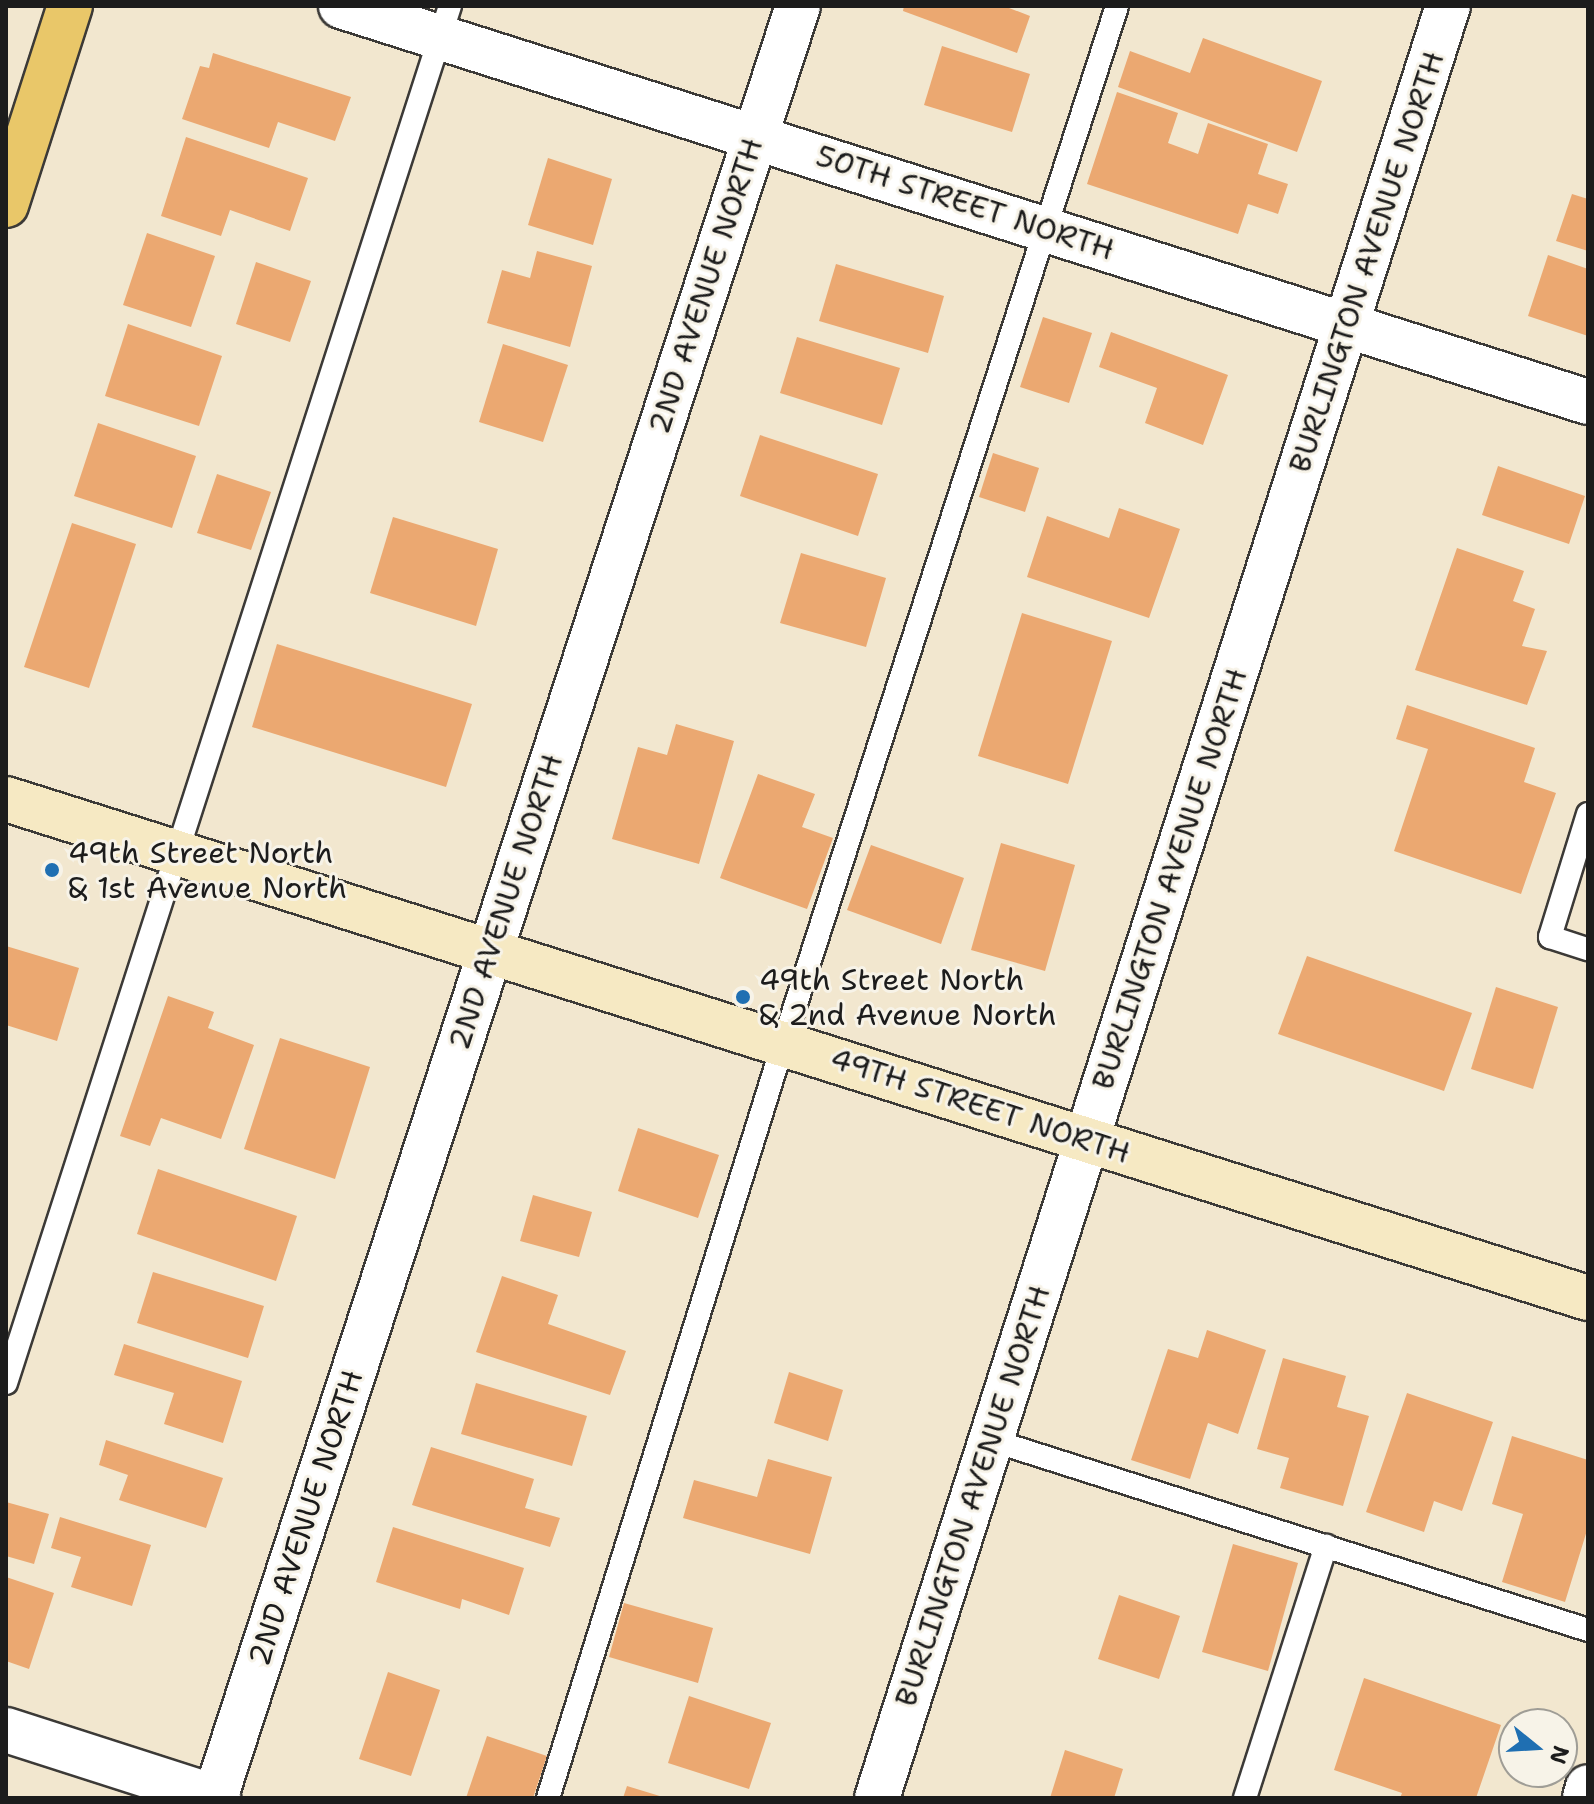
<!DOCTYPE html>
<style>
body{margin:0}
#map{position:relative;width:1594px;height:1804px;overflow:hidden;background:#f2e7cf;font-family:"Shantell Sans",sans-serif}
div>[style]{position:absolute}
.building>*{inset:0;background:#eba871}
.roads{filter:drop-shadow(2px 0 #3c3a37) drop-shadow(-2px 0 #3c3a37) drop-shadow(0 2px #3c3a37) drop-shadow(0 -2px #3c3a37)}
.lane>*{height:22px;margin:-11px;padding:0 11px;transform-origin:11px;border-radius:11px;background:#fff}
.street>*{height:44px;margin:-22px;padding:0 22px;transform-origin:22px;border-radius:22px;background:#fff}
.secondary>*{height:44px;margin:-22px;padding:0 22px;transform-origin:22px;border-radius:22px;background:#f6e9c3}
.primary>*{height:44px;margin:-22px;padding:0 22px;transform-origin:22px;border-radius:22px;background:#e9c769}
.dots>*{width:22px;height:22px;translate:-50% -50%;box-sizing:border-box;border:4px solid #f7f3e8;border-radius:50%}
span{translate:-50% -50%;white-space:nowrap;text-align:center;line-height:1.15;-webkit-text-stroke:6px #f7f3e8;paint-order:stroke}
.street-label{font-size:30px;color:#1c1c1c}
.poi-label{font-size:30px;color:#1c1c1c}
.left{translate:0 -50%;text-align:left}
.frame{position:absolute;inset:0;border:8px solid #1c1c1c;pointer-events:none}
.north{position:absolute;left:1498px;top:1708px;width:80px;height:80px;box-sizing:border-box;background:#f7f3e8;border:2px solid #9f9d96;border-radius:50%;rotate:108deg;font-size:22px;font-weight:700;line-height:32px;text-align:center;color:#1c1c1c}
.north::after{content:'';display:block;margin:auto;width:28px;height:36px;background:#1f6fb2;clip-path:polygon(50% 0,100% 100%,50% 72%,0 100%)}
</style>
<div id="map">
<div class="building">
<i style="clip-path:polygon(904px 6px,1004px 6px,1030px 16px,1017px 53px,903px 11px)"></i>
<i style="clip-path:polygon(1203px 38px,1322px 81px,1297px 152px,1118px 87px,1130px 51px,1190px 73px)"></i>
<i style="clip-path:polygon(942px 46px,1030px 74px,1012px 132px,924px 105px)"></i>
<i style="clip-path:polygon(213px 53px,351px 97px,335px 141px,278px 122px,269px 148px,182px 119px,200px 66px,209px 68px)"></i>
<i style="clip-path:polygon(1117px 92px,1178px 113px,1168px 143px,1198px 154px,1208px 123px,1268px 144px,1258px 174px,1288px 184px,1278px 214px,1248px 204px,1238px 234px,1087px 184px)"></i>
<i style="clip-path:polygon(186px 137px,308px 178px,290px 231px,230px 210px,221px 236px,161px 216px)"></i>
<i style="clip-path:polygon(548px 158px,612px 179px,593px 245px,528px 225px)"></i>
<i style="clip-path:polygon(1572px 194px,1588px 199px,1588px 251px,1556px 241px)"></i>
<i style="clip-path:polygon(147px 233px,215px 256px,191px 327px,123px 305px)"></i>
<i style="clip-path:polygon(537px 251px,592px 266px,570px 347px,487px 323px,502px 270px,530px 278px)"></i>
<i style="clip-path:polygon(1548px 255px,1588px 269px,1588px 336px,1528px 316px)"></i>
<i style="clip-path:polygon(256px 262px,311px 281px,290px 342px,236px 324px)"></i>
<i style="clip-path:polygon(836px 264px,944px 296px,928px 353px,819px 321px)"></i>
<i style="clip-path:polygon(1043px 317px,1092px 333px,1069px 403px,1020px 387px)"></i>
<i style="clip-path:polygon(128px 324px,222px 356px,199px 426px,105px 396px)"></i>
<i style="clip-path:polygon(1111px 332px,1228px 375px,1203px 445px,1145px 423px,1157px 388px,1099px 367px)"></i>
<i style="clip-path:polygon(797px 337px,900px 368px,882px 425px,780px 393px)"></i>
<i style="clip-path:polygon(503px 344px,568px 365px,543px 442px,479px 422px)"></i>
<i style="clip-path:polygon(98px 423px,196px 456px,172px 528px,74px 496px)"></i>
<i style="clip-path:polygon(760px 435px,878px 474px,858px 536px,740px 496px)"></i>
<i style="clip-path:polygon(993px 453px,1039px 468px,1025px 512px,979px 497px)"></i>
<i style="clip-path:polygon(1498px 466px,1585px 496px,1569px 544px,1482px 515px)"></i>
<i style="clip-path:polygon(217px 474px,271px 492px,251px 550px,197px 533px)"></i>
<i style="clip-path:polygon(1119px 508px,1180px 529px,1149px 618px,1027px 577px,1047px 516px,1109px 538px)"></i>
<i style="clip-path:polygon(393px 517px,498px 549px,476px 626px,370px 593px)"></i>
<i style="clip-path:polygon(72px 523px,136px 544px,89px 688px,24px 667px)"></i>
<i style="clip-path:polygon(1457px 548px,1524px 571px,1513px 601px,1535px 609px,1522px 646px,1547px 651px,1527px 705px,1415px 670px)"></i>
<i style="clip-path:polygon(801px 553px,886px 578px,866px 647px,780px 623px)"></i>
<i style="clip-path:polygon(1022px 613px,1112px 641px,1068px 784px,978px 756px)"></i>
<i style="clip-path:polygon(277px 644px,472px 704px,446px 787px,252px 727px)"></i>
<i style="clip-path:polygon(1407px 705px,1535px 748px,1524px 782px,1556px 793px,1521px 894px,1394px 851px,1428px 749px,1396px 739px)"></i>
<i style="clip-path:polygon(676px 724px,734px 741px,699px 864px,612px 839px,638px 747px,667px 755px)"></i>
<i style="clip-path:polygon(758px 774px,815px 794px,802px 827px,833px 838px,807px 909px,720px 878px)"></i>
<i style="clip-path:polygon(1001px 843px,1075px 865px,1045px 971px,971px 950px)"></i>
<i style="clip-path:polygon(871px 845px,964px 878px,941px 944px,847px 910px)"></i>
<i style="clip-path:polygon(6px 946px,79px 968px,57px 1041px,6px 1025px)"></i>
<i style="clip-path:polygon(1307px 956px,1472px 1013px,1444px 1091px,1278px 1034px)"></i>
<i style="clip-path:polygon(1496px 987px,1558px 1007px,1533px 1089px,1471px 1069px)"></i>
<i style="clip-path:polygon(168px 996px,214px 1012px,208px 1028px,254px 1045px,221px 1139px,161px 1118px,150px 1146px,120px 1136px)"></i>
<i style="clip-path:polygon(280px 1038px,370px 1067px,335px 1179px,244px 1149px)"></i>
<i style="clip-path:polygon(638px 1128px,719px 1155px,698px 1218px,618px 1191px)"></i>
<i style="clip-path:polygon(158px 1169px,297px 1216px,276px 1281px,137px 1234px)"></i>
<i style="clip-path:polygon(533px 1195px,592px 1212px,579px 1257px,520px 1241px)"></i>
<i style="clip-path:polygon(153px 1272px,264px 1306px,248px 1358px,137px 1323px)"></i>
<i style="clip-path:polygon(502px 1276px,558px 1295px,548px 1324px,626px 1351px,610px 1395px,476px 1352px)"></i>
<i style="clip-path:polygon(1207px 1330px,1266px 1350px,1238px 1434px,1208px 1423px,1190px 1479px,1131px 1460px,1168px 1349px,1198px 1358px)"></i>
<i style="clip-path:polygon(124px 1344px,242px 1381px,223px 1443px,164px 1424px,174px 1393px,114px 1375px)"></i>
<i style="clip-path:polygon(1283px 1358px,1346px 1376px,1337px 1407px,1369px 1416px,1343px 1506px,1280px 1488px,1289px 1458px,1257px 1449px)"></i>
<i style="clip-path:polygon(789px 1372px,843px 1390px,828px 1441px,774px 1423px)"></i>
<i style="clip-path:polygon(476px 1383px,587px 1416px,572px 1466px,461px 1434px)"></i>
<i style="clip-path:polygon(1407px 1393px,1493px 1422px,1462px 1511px,1434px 1501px,1424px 1532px,1366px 1512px)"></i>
<i style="clip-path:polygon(1512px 1436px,1588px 1460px,1588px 1527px,1565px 1602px,1502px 1582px,1523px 1514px,1492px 1504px)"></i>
<i style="clip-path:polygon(106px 1440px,223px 1478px,206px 1528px,119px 1500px,128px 1475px,99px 1465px)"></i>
<i style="clip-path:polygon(431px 1447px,534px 1479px,525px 1508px,560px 1518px,550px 1547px,412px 1505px)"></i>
<i style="clip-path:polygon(768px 1459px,832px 1477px,810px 1554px,683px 1518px,694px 1480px,757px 1497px)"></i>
<i style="clip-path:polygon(6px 1502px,49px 1514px,34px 1564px,6px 1556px)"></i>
<i style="clip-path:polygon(60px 1517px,151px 1545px,132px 1606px,71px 1587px,81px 1557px,51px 1548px)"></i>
<i style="clip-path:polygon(393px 1527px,524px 1568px,509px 1615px,462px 1599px,460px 1609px,376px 1582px)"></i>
<i style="clip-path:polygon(1233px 1544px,1298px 1563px,1268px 1671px,1202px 1652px)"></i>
<i style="clip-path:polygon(6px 1577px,54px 1593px,29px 1669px,6px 1661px)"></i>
<i style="clip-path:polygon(1119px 1595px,1180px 1616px,1159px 1679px,1098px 1659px)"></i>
<i style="clip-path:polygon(624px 1603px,713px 1628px,698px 1683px,609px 1657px)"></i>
<i style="clip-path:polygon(388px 1672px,440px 1690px,411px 1776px,359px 1759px)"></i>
<i style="clip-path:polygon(1364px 1678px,1501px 1725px,1476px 1798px,1400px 1798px,1402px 1793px,1334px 1770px)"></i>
<i style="clip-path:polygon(689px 1696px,771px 1723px,749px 1789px,668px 1763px)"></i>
<i style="clip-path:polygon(487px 1736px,547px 1756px,533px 1798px,466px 1798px)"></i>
<i style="clip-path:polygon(1065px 1750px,1123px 1769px,1114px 1798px,1050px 1798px)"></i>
<i style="clip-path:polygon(627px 1786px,663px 1797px,663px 1798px,623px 1798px)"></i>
</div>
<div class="roads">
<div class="lane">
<i style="left:1588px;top:814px;width:129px;rotate:107.2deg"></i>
<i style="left:1550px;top:937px;width:40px;rotate:18deg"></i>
<i style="left:6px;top:1383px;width:1447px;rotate:-72.13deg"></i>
<i style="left:991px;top:1440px;width:627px;rotate:17.65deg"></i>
<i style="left:548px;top:1798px;width:790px;rotate:-72.69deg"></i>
<i style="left:783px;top:1044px;width:1090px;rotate:-72.16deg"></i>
<i style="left:1245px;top:1798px;width:265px;rotate:-72.2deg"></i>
</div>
<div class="street">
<i style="left:341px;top:6px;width:1308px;rotate:17.62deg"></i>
<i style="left:6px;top:1730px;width:223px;rotate:17.8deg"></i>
<i style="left:215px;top:1798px;width:1884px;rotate:-71.98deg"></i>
<i style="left:877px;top:1798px;width:1881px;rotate:-72.33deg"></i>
<i style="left:1585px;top:1798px;width:11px;rotate:-75deg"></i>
</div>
<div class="secondary">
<i style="left:6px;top:799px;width:1659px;rotate:17.51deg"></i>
</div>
<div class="primary">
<i style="left:6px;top:205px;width:209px;rotate:-72.2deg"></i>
</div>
</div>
<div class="dots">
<i style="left:52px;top:870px;background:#1f6fb2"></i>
<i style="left:743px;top:997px;background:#1f6fb2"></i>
</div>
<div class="street-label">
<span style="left:965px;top:203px;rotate:18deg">50TH STREET NORTH</span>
<span style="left:1367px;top:262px;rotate:-72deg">BURLINGTON AVENUE NORTH</span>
<span style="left:706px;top:286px;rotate:-72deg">2ND AVENUE NORTH</span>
<span style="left:1170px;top:879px;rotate:-72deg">BURLINGTON AVENUE NORTH</span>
<span style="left:506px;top:902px;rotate:-72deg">2ND AVENUE NORTH</span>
<span style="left:980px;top:1106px;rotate:18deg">49TH STREET NORTH</span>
<span style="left:973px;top:1496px;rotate:-72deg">BURLINGTON AVENUE NORTH</span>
<span style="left:306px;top:1518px;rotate:-72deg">2ND AVENUE NORTH</span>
</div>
<div class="poi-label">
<span class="left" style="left:68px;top:870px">49th Street North<br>&amp; 1st Avenue North</span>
<span class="left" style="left:759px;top:997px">49th Street North<br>&amp; 2nd Avenue North</span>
</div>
<div class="frame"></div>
<div class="north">N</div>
</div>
